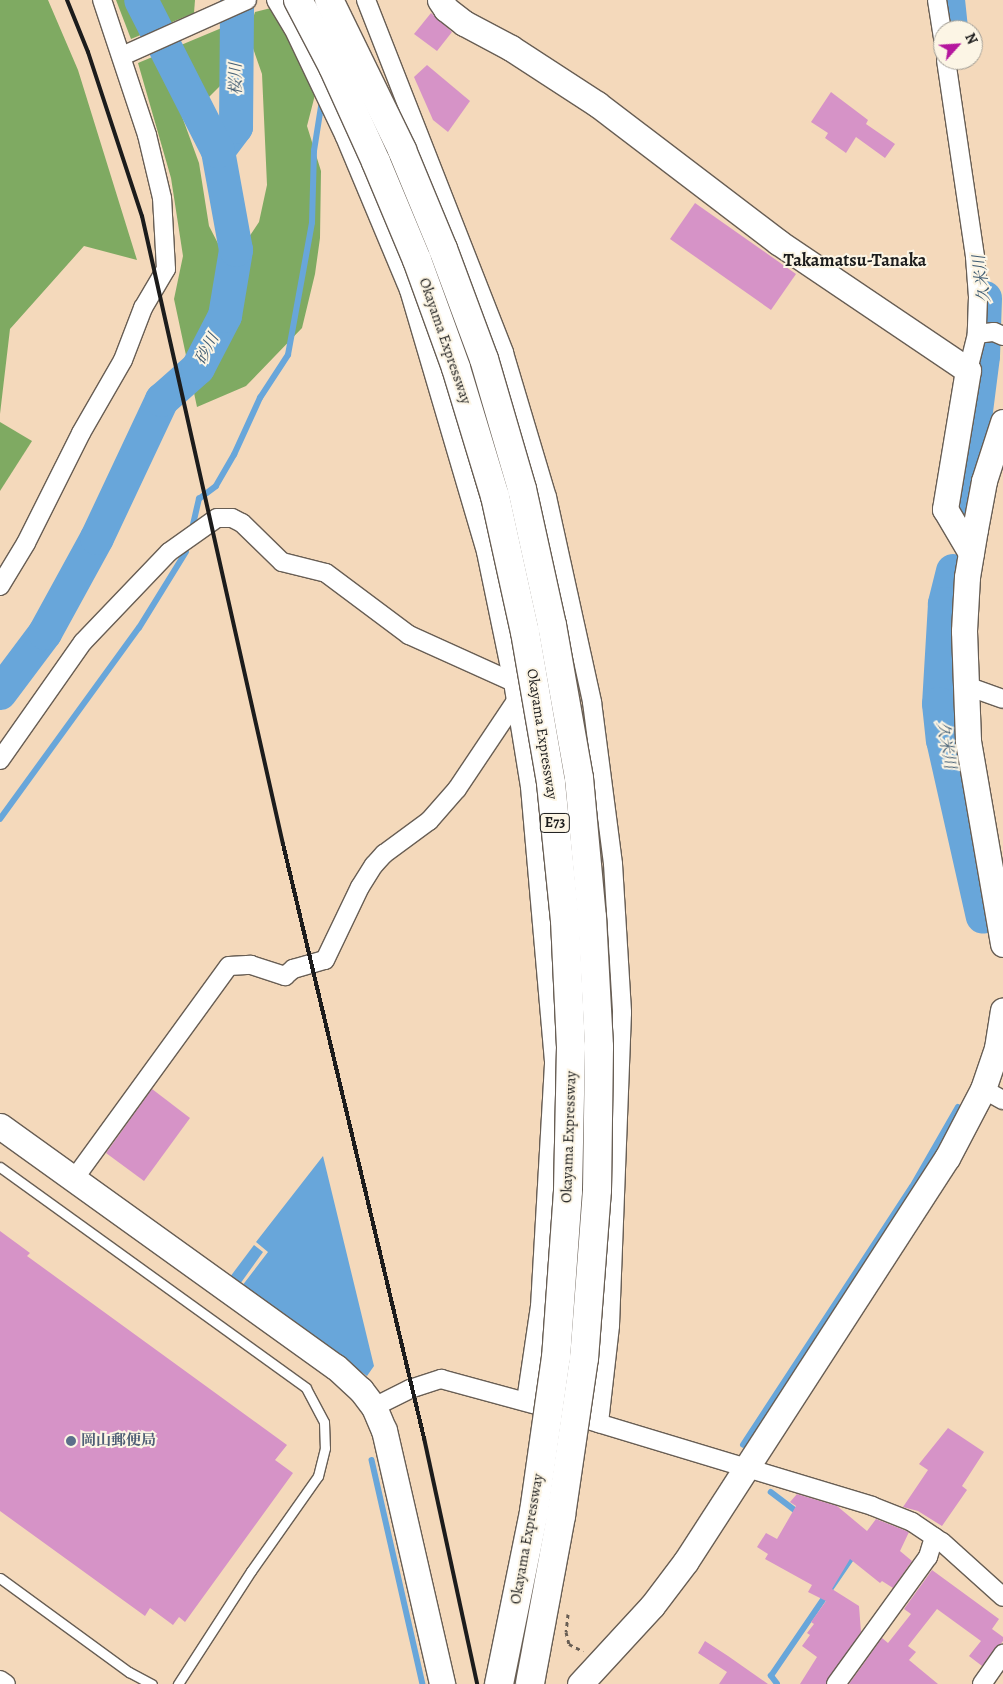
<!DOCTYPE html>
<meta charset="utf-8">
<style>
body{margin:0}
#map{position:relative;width:1003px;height:1684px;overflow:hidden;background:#f4d9bb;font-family:Alegreya,"Noto Serif JP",serif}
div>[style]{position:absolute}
.forest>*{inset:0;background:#7faa62}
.water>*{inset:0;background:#68a6da}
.stream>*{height:5.5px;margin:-2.75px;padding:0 2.75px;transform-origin:2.75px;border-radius:2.75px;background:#68a6da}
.river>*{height:34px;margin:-17px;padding:0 17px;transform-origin:17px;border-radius:17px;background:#68a6da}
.building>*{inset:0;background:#d693c7}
.path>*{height:3px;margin-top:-1.5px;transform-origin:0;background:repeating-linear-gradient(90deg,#685e54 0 4px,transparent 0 8px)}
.roads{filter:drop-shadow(1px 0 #685e54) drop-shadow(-1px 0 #685e54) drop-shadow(0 1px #685e54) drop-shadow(0 -1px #685e54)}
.lane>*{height:9px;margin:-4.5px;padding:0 4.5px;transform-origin:4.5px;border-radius:4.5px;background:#fff}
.street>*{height:18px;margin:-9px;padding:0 9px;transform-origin:9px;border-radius:9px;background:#fff}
.secondary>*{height:25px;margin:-12.5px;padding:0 12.5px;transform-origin:12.5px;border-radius:12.5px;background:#fff}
.rail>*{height:4px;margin:-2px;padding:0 2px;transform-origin:2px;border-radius:2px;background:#1c1c1c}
.bridges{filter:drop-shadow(1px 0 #685e54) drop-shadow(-1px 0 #685e54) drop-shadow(0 1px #685e54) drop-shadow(0 -1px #685e54)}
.highway-bridge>*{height:28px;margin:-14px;padding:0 14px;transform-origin:14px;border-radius:14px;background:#fff}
.dots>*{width:14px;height:14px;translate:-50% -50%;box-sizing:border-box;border:2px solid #fcf5e5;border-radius:50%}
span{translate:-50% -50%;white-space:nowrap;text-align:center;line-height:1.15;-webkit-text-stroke:4px #fcf5e5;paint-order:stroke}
.shield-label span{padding:1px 4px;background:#fcf5e5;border:1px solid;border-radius:4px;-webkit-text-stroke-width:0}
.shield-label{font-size:14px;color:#1c1c1c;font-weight:700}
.street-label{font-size:15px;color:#1c1c1c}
.service-label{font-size:15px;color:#4e5e75;font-weight:700}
.left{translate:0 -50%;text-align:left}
.water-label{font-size:16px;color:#3e5a71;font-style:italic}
.quarter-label{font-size:18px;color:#1c1c1c;font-weight:700}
.north{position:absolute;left:933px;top:20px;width:50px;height:50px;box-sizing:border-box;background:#fcf5e5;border:1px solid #a29e95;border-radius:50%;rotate:64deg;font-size:14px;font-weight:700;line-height:20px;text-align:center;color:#1c1c1c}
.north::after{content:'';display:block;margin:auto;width:18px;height:22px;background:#b5179e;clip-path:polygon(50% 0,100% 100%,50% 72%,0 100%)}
</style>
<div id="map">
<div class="forest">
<i style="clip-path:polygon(0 0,48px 0,78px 70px,137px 260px,84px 246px,10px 329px,0 414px)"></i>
<i style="clip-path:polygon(116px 0,195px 0,194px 13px,131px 39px)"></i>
<i style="clip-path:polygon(271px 8px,316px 91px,307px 126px,321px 171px,320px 238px,315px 274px,302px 328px,246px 386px,197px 407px,174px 299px,183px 256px,171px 178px,138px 63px,224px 27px,223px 83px,206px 100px,180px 111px,199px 163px,209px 226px,225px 257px,245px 243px,259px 222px,267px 185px,262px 74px,248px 34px,255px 12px)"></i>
<i style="clip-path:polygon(0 422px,32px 441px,0 491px)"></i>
</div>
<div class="water">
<i style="clip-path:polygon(323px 1156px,374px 1366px,367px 1376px,242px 1286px,268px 1252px,256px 1242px)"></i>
<i style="clip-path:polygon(254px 1245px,263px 1252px,240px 1284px,230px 1277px)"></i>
</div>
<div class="stream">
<i style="left:192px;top:529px;width:31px;rotate:-77deg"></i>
<i style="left:199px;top:499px;width:21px;rotate:-37deg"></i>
<i style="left:216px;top:486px;width:36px;rotate:-60deg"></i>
<i style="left:234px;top:455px;width:63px;rotate:-65.5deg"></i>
<i style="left:260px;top:398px;width:51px;rotate:-56.9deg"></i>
<i style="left:288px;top:355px;width:134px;rotate:-79.7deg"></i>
<i style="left:312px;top:223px;width:72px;rotate:-88.4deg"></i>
<i style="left:314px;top:151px;width:45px;rotate:-81deg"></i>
<i style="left:0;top:819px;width:236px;rotate:-54deg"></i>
<i style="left:139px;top:628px;width:89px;rotate:-58.3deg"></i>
<i style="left:743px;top:1445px;width:308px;rotate:-56.8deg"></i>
<i style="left:912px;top:1187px;width:92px;rotate:-60.1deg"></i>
<i style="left:372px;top:1460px;width:230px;rotate:77.2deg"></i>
<i style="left:771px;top:1492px;width:35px;rotate:37deg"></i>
<i style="left:777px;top:1684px;width:10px;rotate:-127deg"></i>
<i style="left:771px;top:1676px;width:145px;rotate:-55.7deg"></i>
</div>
<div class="river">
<i style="left:948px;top:0;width:30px;rotate:84deg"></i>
<i style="left:218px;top:151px;width:30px;rotate:-53deg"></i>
<i style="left:236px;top:127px;width:127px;rotate:-89.5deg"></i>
<i style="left:965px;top:497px;width:142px;rotate:-82.7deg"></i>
<i style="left:983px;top:356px;width:58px;rotate:-88deg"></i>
<i style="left:953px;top:571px;width:34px;rotate:104deg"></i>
<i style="left:945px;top:604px;width:100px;rotate:93.4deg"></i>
<i style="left:939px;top:704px;width:36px;rotate:84deg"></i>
<i style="left:943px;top:740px;width:181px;rotate:77.3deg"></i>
<i style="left:0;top:693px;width:75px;rotate:-53.1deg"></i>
<i style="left:45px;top:633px;width:108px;rotate:-61.3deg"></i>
<i style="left:97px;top:538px;width:153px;rotate:-64.8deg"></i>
<i style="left:162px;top:400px;width:48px;rotate:-41.6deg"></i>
<i style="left:198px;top:368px;width:59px;rotate:-62.6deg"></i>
<i style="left:225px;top:316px;width:67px;rotate:-80.5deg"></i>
<i style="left:236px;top:250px;width:101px;rotate:-100.3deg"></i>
<i style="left:218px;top:151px;width:169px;rotate:-117deg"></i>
</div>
<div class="building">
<i style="clip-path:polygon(431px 13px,452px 32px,437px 51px,414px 34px)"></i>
<i style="clip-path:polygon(427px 65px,470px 101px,448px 132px,433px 120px,414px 77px)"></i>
<i style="clip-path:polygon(831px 92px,868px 120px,866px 124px,895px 144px,885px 158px,856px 137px,846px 153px,825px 138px,828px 133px,811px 122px)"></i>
<i style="clip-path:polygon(695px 203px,796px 274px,771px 310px,670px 239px)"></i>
<i style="clip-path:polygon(152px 1089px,190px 1118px,144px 1181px,106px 1153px)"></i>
<i style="clip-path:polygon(0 1231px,30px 1253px,27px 1256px,287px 1445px,275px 1460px,293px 1473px,185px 1622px,179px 1617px,173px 1625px,150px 1608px,145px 1616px,0 1511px)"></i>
<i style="clip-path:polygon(948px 1428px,984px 1452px,962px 1486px,967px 1490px,942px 1526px,918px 1511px,903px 1507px,928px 1470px,919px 1464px)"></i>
<i style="clip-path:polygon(797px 1494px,837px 1506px,867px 1531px,876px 1519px,909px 1532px,900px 1551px,912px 1561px,893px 1588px,882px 1581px,880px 1583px,850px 1559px,832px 1589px,859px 1606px,861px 1632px,826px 1684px,800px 1684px,817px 1657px,802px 1646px,810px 1635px,807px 1633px,814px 1624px,811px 1622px,826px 1601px,808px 1592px,812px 1585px,765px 1559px,768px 1554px,757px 1547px,766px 1533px,777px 1539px,796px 1506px,790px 1502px)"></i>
<i style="clip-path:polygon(932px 1570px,999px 1619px,992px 1629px,1003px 1637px,1003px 1641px,982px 1666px,969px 1656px,981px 1641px,937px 1609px,908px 1646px,916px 1652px,909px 1660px,938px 1684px,849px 1684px,882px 1638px,888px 1643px,911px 1614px,904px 1609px)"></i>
<i style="clip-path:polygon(705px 1641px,728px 1656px,768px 1684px,719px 1684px,727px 1672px,698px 1653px)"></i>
</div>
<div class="path">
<i style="left:568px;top:1614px;width:18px;rotate:96deg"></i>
<i style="left:566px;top:1632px;width:12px;rotate:76deg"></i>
<i style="left:569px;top:1644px;width:16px;rotate:27deg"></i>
</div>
<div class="roads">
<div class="lane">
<i style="left:0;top:1167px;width:377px;rotate:35.8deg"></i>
<i style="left:306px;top:1388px;width:38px;rotate:62deg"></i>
<i style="left:324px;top:1422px;width:26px;rotate:88deg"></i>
<i style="left:325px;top:1448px;width:29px;rotate:104deg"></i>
<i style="left:318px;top:1476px;width:116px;rotate:125.2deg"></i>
<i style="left:251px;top:1571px;width:135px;rotate:122.9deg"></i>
<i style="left:0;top:1578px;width:160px;rotate:36.1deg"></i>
<i style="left:129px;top:1672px;width:26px;rotate:28deg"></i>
</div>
<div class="street">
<i style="left:276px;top:0;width:33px;rotate:59deg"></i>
<i style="left:293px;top:28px;width:121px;rotate:64.5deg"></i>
<i style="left:345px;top:137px;width:166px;rotate:67.3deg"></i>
<i style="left:409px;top:290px;width:273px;rotate:73.6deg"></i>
<i style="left:486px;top:552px;width:133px;rotate:78.3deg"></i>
<i style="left:513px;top:682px;width:106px;rotate:80.8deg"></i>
<i style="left:530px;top:787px;width:278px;rotate:85deg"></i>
<i style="left:554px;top:1064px;width:242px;rotate:93.3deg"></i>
<i style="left:540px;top:1306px;width:96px;rotate:98.4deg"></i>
<i style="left:366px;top:0;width:379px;rotate:68.6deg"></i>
<i style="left:504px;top:353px;width:150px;rotate:73.4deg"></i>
<i style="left:547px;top:497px;width:210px;rotate:77.6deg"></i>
<i style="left:592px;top:702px;width:163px;rotate:82.6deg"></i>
<i style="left:613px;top:864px;width:149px;rotate:86.5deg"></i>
<i style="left:622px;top:1013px;width:313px;rotate:92.2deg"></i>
<i style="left:610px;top:1326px;width:98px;rotate:96.5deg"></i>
<i style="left:937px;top:0;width:39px;rotate:81deg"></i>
<i style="left:122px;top:56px;width:137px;rotate:-24.1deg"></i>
<i style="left:946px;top:60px;width:199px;rotate:81.6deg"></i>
<i style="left:975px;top:257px;width:40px;rotate:85.7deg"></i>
<i style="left:978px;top:297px;width:37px;rotate:92deg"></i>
<i style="left:977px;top:334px;width:37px;rotate:104deg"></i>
<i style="left:977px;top:334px;width:17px;rotate:-7deg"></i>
<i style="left:994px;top:332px;width:10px;rotate:24deg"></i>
<i style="left:0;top:586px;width:50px;rotate:-58.8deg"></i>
<i style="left:26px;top:543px;width:123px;rotate:-63.4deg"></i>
<i style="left:81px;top:433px;width:84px;rotate:-60.1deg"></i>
<i style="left:123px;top:360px;width:56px;rotate:-69deg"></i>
<i style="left:143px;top:308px;width:45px;rotate:-59.5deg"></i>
<i style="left:166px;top:269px;width:71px;rotate:-93.2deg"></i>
<i style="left:162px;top:198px;width:65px;rotate:-103.4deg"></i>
<i style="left:147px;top:135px;width:142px;rotate:-108.4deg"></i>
<i style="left:964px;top:685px;width:41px;rotate:19.7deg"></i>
<i style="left:0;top:760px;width:144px;rotate:-54.9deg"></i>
<i style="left:83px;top:642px;width:124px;rotate:-46.3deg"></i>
<i style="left:169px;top:552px;width:59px;rotate:-35.3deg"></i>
<i style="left:217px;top:518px;width:15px"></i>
<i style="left:232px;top:518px;width:11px;rotate:27deg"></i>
<i style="left:242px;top:523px;width:56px;rotate:44.3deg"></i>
<i style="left:282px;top:562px;width:45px;rotate:14deg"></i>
<i style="left:326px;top:573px;width:104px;rotate:36.8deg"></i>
<i style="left:409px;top:635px;width:114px;rotate:24.3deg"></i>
<i style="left:983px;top:1089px;width:23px;rotate:29deg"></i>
<i style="left:74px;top:1179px;width:263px;rotate:-54deg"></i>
<i style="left:229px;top:966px;width:22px;rotate:-3deg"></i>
<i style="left:251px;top:965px;width:36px;rotate:18deg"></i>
<i style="left:285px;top:976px;width:11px;rotate:-41deg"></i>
<i style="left:293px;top:969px;width:33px;rotate:-16deg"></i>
<i style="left:325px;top:960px;width:81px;rotate:-64.4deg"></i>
<i style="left:360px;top:887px;width:26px;rotate:-58deg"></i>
<i style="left:374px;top:865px;width:15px;rotate:-48deg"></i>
<i style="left:384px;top:854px;width:56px;rotate:-36.3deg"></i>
<i style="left:429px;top:821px;width:43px;rotate:-48.8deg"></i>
<i style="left:457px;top:789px;width:106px;rotate:-56.2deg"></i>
<i style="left:374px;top:1407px;width:40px;rotate:-26.6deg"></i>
<i style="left:410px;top:1389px;width:33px;rotate:-18deg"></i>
<i style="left:441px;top:1379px;width:99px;rotate:15.2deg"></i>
<i style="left:588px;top:1420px;width:297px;rotate:16.8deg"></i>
<i style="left:872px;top:1506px;width:43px;rotate:21.8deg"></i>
<i style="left:912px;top:1522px;width:36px;rotate:34deg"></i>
<i style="left:942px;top:1542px;width:82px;rotate:42deg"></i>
<i style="left:0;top:1680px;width:7px;rotate:34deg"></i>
<i style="left:836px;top:1684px;width:157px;rotate:-54.1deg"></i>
<i style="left:928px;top:1557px;width:21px;rotate:-73deg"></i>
<i style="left:982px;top:1684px;width:37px;rotate:-55deg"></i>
</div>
<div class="secondary">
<i style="left:440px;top:0;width:11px;rotate:56deg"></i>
<i style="left:446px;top:9px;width:23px;rotate:38deg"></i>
<i style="left:464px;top:23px;width:53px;rotate:28deg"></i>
<i style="left:511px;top:48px;width:103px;rotate:33.1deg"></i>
<i style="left:597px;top:104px;width:228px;rotate:37.3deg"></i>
<i style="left:778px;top:242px;width:229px;rotate:34deg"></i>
<i style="left:968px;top:370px;width:141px;rotate:99.4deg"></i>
<i style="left:945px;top:509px;width:51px;rotate:59.4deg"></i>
<i style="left:1003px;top:422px;width:62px;rotate:107.9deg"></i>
<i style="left:984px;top:481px;width:49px;rotate:100.6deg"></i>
<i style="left:975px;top:529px;width:49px;rotate:99.5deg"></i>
<i style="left:967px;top:577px;width:54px;rotate:93.2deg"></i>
<i style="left:964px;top:631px;width:110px;rotate:87.9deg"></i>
<i style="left:968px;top:741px;width:206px;rotate:80.2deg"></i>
<i style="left:0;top:1126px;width:413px;rotate:35.7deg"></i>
<i style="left:336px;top:1367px;width:34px;rotate:43deg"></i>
<i style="left:361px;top:1390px;width:21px;rotate:53deg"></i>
<i style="left:374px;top:1407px;width:25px;rotate:67deg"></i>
<i style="left:384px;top:1430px;width:261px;rotate:77.1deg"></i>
<i style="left:580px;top:1684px;width:106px;rotate:-47.3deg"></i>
<i style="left:652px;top:1606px;width:56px;rotate:-52.9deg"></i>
<i style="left:686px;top:1561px;width:480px;rotate:-57.1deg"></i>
<i style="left:947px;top:1158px;width:78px;rotate:-62.4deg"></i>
<i style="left:983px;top:1089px;width:43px;rotate:-71.1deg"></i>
<i style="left:997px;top:1048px;width:38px;rotate:-81deg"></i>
</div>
</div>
<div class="rail">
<i style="left:67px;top:0;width:56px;rotate:68deg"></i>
<i style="left:88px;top:52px;width:173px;rotate:71.8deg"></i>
<i style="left:142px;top:216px;width:644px;rotate:77.35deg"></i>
<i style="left:283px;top:844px;width:611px;rotate:76.65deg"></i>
<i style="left:424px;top:1438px;width:252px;rotate:77.8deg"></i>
</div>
<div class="bridges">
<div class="highway-bridge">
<i style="left:298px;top:0;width:76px;rotate:62.4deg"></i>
<i style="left:333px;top:67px;width:104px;rotate:65.6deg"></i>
<i style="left:376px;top:162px;width:106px;rotate:67.3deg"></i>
<i style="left:417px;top:260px;width:115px;rotate:70.1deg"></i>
<i style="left:456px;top:368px;width:134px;rotate:73.1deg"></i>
<i style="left:495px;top:496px;width:139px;rotate:77.6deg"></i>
<i style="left:525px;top:632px;width:153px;rotate:80.2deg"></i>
<i style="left:551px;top:783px;width:138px;rotate:84.2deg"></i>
<i style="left:565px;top:920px;width:127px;rotate:87.3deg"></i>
<i style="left:571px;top:1047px;width:144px;rotate:91.2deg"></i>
<i style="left:568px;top:1191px;width:166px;rotate:94.1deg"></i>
<i style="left:556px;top:1357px;width:157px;rotate:98.1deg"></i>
<i style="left:534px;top:1512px;width:176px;rotate:101.5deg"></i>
<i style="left:329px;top:0;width:167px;rotate:64deg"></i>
<i style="left:402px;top:150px;width:107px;rotate:67.5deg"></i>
<i style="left:443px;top:249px;width:117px;rotate:69.6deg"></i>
<i style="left:484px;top:359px;width:135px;rotate:73.7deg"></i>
<i style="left:522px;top:489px;width:139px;rotate:77.6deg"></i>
<i style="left:552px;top:625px;width:155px;rotate:80deg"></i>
<i style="left:579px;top:778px;width:140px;rotate:84.7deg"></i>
<i style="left:592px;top:917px;width:130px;rotate:86.9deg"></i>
<i style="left:599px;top:1047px;width:143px;rotate:90.8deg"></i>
<i style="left:597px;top:1190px;width:169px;rotate:94.4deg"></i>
<i style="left:584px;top:1358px;width:160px;rotate:98.3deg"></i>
<i style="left:561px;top:1516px;width:171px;rotate:100.5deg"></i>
</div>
</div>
<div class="dots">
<i style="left:71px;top:1441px;background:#5c6f8a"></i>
</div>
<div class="shield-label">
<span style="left:555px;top:823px">E73</span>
</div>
<div class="street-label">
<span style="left:445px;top:341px;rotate:71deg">Okayama Expressway</span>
<span style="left:542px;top:734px;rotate:81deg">Okayama Expressway</span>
<span style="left:569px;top:1137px;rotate:-88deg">Okayama Expressway</span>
<span style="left:527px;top:1539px;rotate:-80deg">Okayama Expressway</span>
</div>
<div class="service-label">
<span class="left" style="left:81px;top:1441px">岡山郵便局</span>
</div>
<div class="water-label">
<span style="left:236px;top:79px;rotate:-90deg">桜川</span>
<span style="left:982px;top:279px;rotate:-97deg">久米川</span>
<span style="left:207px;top:349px;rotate:-62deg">砂川</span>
<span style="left:946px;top:745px;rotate:80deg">久米川</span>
</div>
<div class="quarter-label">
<span style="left:855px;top:260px">Takamatsu-Tanaka</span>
</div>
<div class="north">N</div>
</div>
